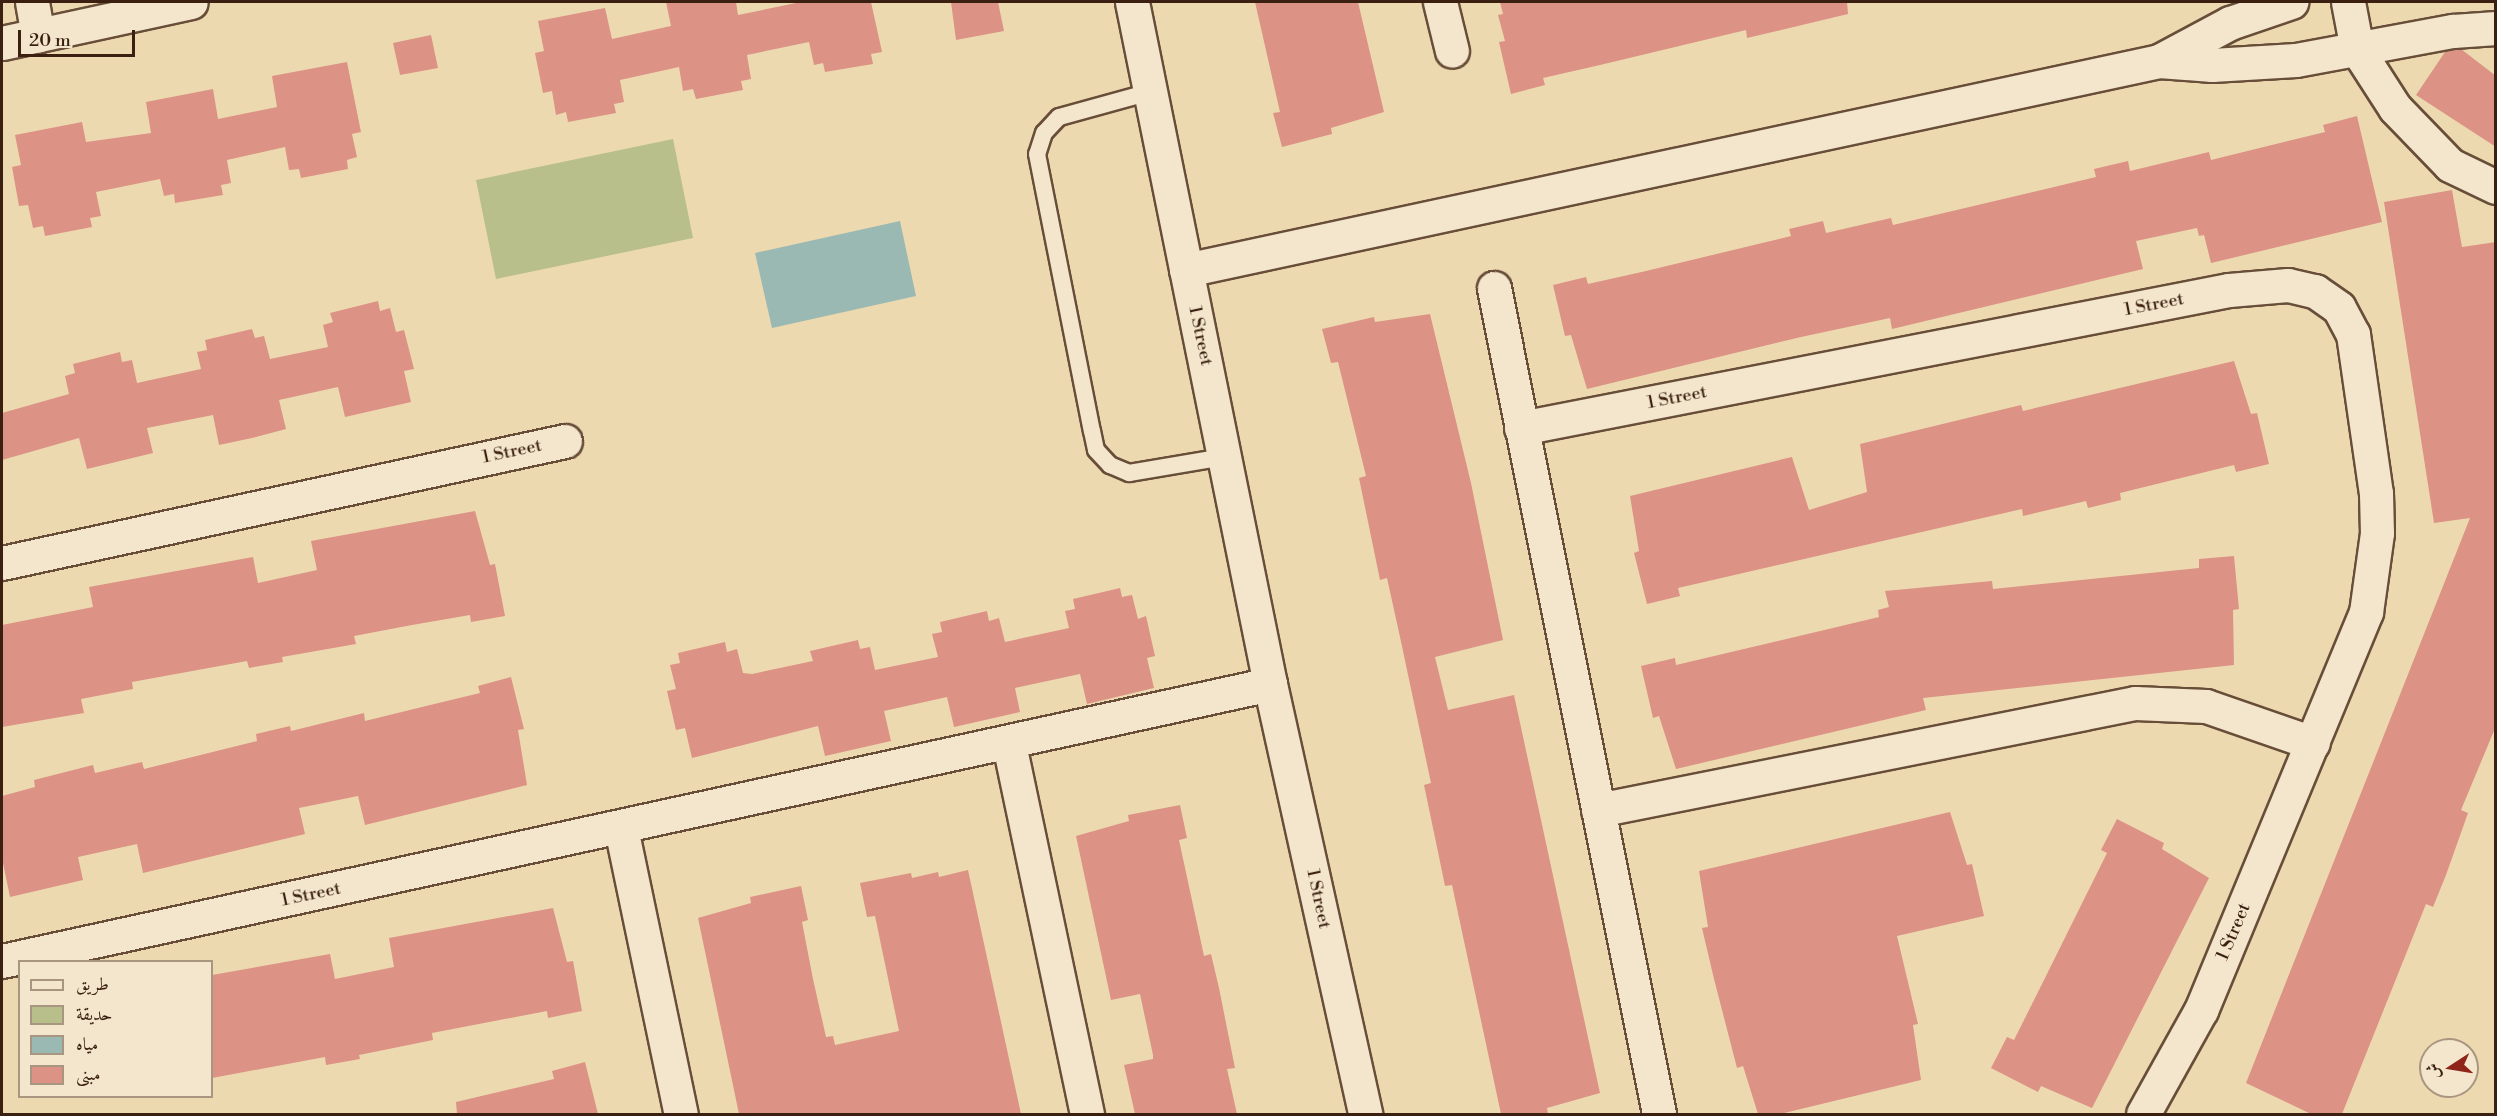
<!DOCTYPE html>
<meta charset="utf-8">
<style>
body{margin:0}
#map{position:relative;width:2497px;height:1116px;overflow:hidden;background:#edd9b0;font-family:"Libre Bodoni",Amiri,serif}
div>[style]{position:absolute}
.green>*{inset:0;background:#b9bf8a}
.water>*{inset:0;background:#9ab9b2}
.building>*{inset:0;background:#dc9284}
.roads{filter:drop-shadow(2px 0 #684e39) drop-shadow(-2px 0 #684e39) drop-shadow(0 2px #684e39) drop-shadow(0 -2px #684e39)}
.lane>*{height:16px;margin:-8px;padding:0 8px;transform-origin:8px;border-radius:8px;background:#f3e6cc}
.street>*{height:33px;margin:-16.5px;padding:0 16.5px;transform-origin:16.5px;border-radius:16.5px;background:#f3e6cc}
span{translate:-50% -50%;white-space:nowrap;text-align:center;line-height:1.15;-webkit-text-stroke:4.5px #f3e6cc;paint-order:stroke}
.street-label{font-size:18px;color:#3b1f11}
.frame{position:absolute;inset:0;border:3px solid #3b1f11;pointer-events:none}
.legend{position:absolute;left:18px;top:960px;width:195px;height:138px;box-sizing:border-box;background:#f3e6cc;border:2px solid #a99681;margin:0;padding:8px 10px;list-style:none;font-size:18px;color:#3b1f11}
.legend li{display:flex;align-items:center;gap:12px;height:30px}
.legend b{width:30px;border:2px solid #a99681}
.north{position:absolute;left:2419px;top:1038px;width:60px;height:60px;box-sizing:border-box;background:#f3e6cc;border:2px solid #a99681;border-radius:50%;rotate:258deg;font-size:16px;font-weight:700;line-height:24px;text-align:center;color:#3b1f11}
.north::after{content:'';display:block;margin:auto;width:21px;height:27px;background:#8f2418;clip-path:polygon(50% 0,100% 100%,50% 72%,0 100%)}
.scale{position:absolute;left:18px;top:30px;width:117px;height:27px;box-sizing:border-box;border:3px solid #3b1f11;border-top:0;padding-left:8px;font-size:18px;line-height:21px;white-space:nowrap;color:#3b1f11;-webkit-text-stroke:4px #f3e6cc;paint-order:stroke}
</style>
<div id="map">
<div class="green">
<i style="clip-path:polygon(673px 139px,693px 238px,496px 279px,476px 180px)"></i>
</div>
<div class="water">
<i style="clip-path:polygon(900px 221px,916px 296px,772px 328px,755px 253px)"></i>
</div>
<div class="building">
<i style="clip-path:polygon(666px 2px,736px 2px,738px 15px,801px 2px,871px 2px,882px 52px,871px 54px,873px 64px,825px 72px,823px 63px,814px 65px,809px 42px,747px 55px,751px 79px,741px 81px,743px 90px,696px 99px,693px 89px,683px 91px,679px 67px,620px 80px,624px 102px,614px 104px,616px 113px,568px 122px,566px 112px,556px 115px,552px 91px,543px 93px,535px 53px,544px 51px,538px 21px,605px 8px,612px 39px,671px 26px)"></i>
<i style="clip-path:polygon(951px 2px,998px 2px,1004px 31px,956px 40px)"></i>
<i style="clip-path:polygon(1255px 2px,1358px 2px,1384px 112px,1331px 128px,1332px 134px,1282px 147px,1273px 113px,1280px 112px)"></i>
<i style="clip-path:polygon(1500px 2px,1847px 2px,1848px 14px,1747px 38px,1746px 30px,1600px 65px,1543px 78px,1545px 85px,1511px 94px,1499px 42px,1505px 41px,1498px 15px,1503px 14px)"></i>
<i style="clip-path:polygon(431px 35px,438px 68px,400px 75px,393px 43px)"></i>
<i style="clip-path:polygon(2461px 49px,2496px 76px,2496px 147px,2416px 95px,2445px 52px)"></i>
<i style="clip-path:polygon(347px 62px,361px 132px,352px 134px,357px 157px,347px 160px,348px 169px,301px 178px,299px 169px,289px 170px,285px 147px,227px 160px,231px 183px,221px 185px,223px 195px,175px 203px,174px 194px,164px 196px,160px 179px,96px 192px,101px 216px,90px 218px,92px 227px,45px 236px,43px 226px,33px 228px,28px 205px,19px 206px,12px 167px,21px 165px,15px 135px,82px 122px,86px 142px,151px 133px,146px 102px,213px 89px,218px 119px,277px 107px,272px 76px)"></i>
<i style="clip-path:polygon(2357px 116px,2382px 222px,2211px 263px,2204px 235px,2199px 236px,2197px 228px,2136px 241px,2143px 269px,1892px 329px,1890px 318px,1801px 337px,1587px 389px,1571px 335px,1565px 336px,1553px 285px,1586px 277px,1588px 284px,1646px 271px,1791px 236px,1789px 229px,1823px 221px,1826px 233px,1891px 218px,1893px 225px,2096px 177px,2094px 169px,2128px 161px,2130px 171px,2209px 152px,2211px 160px,2325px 132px,2323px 125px)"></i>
<i style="clip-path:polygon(2452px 190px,2462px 247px,2496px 242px,2496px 726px,2461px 810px,2468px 813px,2446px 875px,2433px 907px,2426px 904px,2342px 1114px,2311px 1114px,2246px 1083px,2470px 518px,2434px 523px,2384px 202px)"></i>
<i style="clip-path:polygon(378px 301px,380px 311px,390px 308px,396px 332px,404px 330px,414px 369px,404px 371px,411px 402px,345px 417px,338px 387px,279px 400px,286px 429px,252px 438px,219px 445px,213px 415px,147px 428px,153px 453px,87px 469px,79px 438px,2px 460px,2px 413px,69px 394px,65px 376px,75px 373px,73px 364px,120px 352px,122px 362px,132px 360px,137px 383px,201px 369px,197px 352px,207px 350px,205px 340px,252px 329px,255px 338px,264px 336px,270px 359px,328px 347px,323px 325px,333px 322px,330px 313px)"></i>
<i style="clip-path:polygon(1430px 314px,1471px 483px,1503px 640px,1435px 657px,1448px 710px,1514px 695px,1600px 1093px,1547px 1108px,1548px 1114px,1501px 1114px,1452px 885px,1445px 886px,1438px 852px,1424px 785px,1431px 783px,1400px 637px,1387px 578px,1380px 580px,1359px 478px,1366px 476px,1338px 362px,1331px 363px,1322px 329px,1374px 317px,1375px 322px)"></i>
<i style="clip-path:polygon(2234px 361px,2251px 414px,2257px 413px,2269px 464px,2236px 472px,2234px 465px,2120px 493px,2121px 500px,2088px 508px,2086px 501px,2023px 516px,2022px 509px,1678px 588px,1680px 596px,1647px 604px,1634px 553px,1639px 551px,1630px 496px,1792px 457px,1809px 510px,1867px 492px,1860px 444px,2021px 405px,2023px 411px)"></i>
<i style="clip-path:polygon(475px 511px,490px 565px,495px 564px,505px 616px,471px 622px,470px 615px,412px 625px,354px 636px,356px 644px,282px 657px,283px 662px,249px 668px,247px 661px,132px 682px,133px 689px,81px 699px,84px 713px,2px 727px,2px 625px,93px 607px,89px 587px,253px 557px,258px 583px,317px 570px,311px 541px)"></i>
<i style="clip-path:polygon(2234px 556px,2239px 609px,2233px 610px,2234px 665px,1923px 698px,1926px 710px,1676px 769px,1659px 716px,1653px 718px,1641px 666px,1675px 658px,1676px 665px,1879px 617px,1878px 610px,1889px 607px,1885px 591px,1992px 581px,1993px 589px,2199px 568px,2199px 559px)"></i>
<i style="clip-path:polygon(1120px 588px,1122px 597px,1132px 595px,1138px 619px,1146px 616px,1155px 656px,1147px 658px,1154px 688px,1087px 704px,1080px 674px,1015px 688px,1020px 712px,954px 727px,947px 697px,884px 711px,891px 741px,825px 756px,818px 726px,692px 758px,685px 728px,676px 730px,667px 691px,676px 689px,670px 665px,680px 663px,678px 653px,725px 642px,727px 652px,737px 649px,743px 673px,752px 674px,813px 661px,810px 651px,858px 640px,860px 649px,870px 647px,875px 670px,938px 657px,932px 634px,942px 632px,940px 622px,987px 611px,989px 621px,999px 618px,1005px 642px,1069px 628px,1065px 611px,1075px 609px,1073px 599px)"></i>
<i style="clip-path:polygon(511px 677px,524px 729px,518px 730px,527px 785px,365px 825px,358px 796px,299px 808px,305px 834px,143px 873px,137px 844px,78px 857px,83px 880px,10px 897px,2px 858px,2px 796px,35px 787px,34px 780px,93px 765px,95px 773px,142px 762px,144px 769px,257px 741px,256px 734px,290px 726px,291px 731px,364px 713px,365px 721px,422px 707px,480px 693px,478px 686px)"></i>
<i style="clip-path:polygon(1180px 805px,1187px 838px,1179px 840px,1204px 956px,1211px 954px,1219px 988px,1235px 1068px,1227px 1069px,1237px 1114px,1135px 1114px,1124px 1065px,1153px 1059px,1153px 1055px,1140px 994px,1111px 1000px,1076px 836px,1129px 821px,1128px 815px)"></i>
<i style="clip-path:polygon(1950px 812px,1967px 865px,1972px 864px,1984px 916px,1897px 936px,1918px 1024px,1913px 1025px,1921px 1080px,1780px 1114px,1758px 1114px,1743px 1066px,1737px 1068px,1714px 979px,1702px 928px,1708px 927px,1699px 871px)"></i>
<i style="clip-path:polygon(2117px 819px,2164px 843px,2162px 849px,2209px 878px,2092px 1108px,2041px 1086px,2038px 1092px,1991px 1068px,2007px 1037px,2014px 1040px,2040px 988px,2107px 853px,2101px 850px)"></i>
<i style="clip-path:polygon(968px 870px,1021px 1114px,739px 1114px,698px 918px,751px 903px,750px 897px,801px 886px,808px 920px,802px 922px,813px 979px,826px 1037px,833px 1036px,835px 1045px,899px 1031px,875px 916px,867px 917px,860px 883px,911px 873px,912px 878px,938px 872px,939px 877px)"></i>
<i style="clip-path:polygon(553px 908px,567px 962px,573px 961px,582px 1011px,548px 1018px,547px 1011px,432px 1033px,433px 1040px,359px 1055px,360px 1059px,326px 1065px,325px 1057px,212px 1078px,212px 975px,330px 954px,335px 979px,394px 967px,389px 938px)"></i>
<i style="clip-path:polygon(585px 1062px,598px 1114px,457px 1114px,456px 1102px,554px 1079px,552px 1071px)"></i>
</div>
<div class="roads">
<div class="lane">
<i style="left:1150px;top:92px;width:94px;rotate:164.6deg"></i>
<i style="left:1059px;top:117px;width:22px;rotate:133deg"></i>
<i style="left:1044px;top:133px;width:22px;rotate:108deg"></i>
<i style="left:1037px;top:154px;width:282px;rotate:78.8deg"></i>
<i style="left:1092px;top:431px;width:19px;rotate:78deg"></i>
<i style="left:1096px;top:450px;width:21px;rotate:47deg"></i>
<i style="left:1110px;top:465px;width:21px;rotate:23deg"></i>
<i style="left:1129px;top:473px;width:96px;rotate:-9.6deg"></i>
</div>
<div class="street">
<i style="left:32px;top:2px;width:34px;rotate:80deg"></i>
<i style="left:1132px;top:2px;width:696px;rotate:78.56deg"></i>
<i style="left:1270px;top:684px;width:440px;rotate:77.5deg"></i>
<i style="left:1440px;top:2px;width:50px;rotate:76.2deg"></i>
<i style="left:2348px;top:2px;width:48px;rotate:79.2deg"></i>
<i style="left:2357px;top:49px;width:70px;rotate:57.2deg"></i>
<i style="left:2395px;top:108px;width:79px;rotate:46deg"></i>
<i style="left:2450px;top:165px;width:51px;rotate:25.6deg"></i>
<i style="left:2px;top:43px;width:193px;rotate:-12.2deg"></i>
<i style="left:2159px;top:61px;width:81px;rotate:-28.2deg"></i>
<i style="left:2230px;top:23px;width:65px;rotate:-19deg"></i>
<i style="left:1186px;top:270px;width:995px;rotate:-12.12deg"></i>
<i style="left:2159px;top:61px;width:53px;rotate:4.3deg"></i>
<i style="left:2212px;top:65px;width:84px;rotate:-3.4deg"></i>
<i style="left:2296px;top:60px;width:160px;rotate:-10.5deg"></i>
<i style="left:2453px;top:31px;width:43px;rotate:-4deg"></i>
<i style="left:1494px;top:288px;width:842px;rotate:78.7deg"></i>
<i style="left:1521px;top:428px;width:721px;rotate:-11.03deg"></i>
<i style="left:2229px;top:290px;width:59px;rotate:-4.8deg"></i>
<i style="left:2288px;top:285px;width:28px;rotate:13deg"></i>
<i style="left:2315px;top:291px;width:29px;rotate:35deg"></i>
<i style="left:2339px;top:308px;width:30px;rotate:62deg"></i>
<i style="left:2353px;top:334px;width:161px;rotate:81.8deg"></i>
<i style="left:2376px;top:493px;width:40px;rotate:88.6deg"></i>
<i style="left:2377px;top:533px;width:80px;rotate:97.9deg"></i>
<i style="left:2366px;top:612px;width:431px;rotate:112.5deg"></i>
<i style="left:2201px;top:1010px;width:119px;rotate:119.1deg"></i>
<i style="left:2px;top:563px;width:576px;rotate:-12.23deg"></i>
<i style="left:1009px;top:744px;width:378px;rotate:78.1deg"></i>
<i style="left:1598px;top:810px;width:548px;rotate:-11.27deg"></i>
<i style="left:2135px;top:703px;width:71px;rotate:2.4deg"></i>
<i style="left:2206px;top:706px;width:113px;rotate:19.1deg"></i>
<i style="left:621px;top:828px;width:292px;rotate:78.2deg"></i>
<i style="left:2px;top:961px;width:1298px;rotate:-12.32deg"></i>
</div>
</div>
<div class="street-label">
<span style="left:2154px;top:305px;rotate:-11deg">1 Street</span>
<span style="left:1200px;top:336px;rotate:78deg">1 Street</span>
<span style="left:1677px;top:398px;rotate:-11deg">1 Street</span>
<span style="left:512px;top:452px;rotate:-12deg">1 Street</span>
<span style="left:311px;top:895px;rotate:-12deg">1 Street</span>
<span style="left:1318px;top:899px;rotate:78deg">1 Street</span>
<span style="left:2234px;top:932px;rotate:-67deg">1 Street</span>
</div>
<div class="frame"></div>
<ul class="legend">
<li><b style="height:8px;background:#f3e6cc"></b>طريق</li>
<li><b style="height:16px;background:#b9bf8a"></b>حديقة</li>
<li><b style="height:16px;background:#9ab9b2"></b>مياه</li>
<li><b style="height:16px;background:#dc9284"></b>مبنى</li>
</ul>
<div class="north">ش</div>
<div class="scale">20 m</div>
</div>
